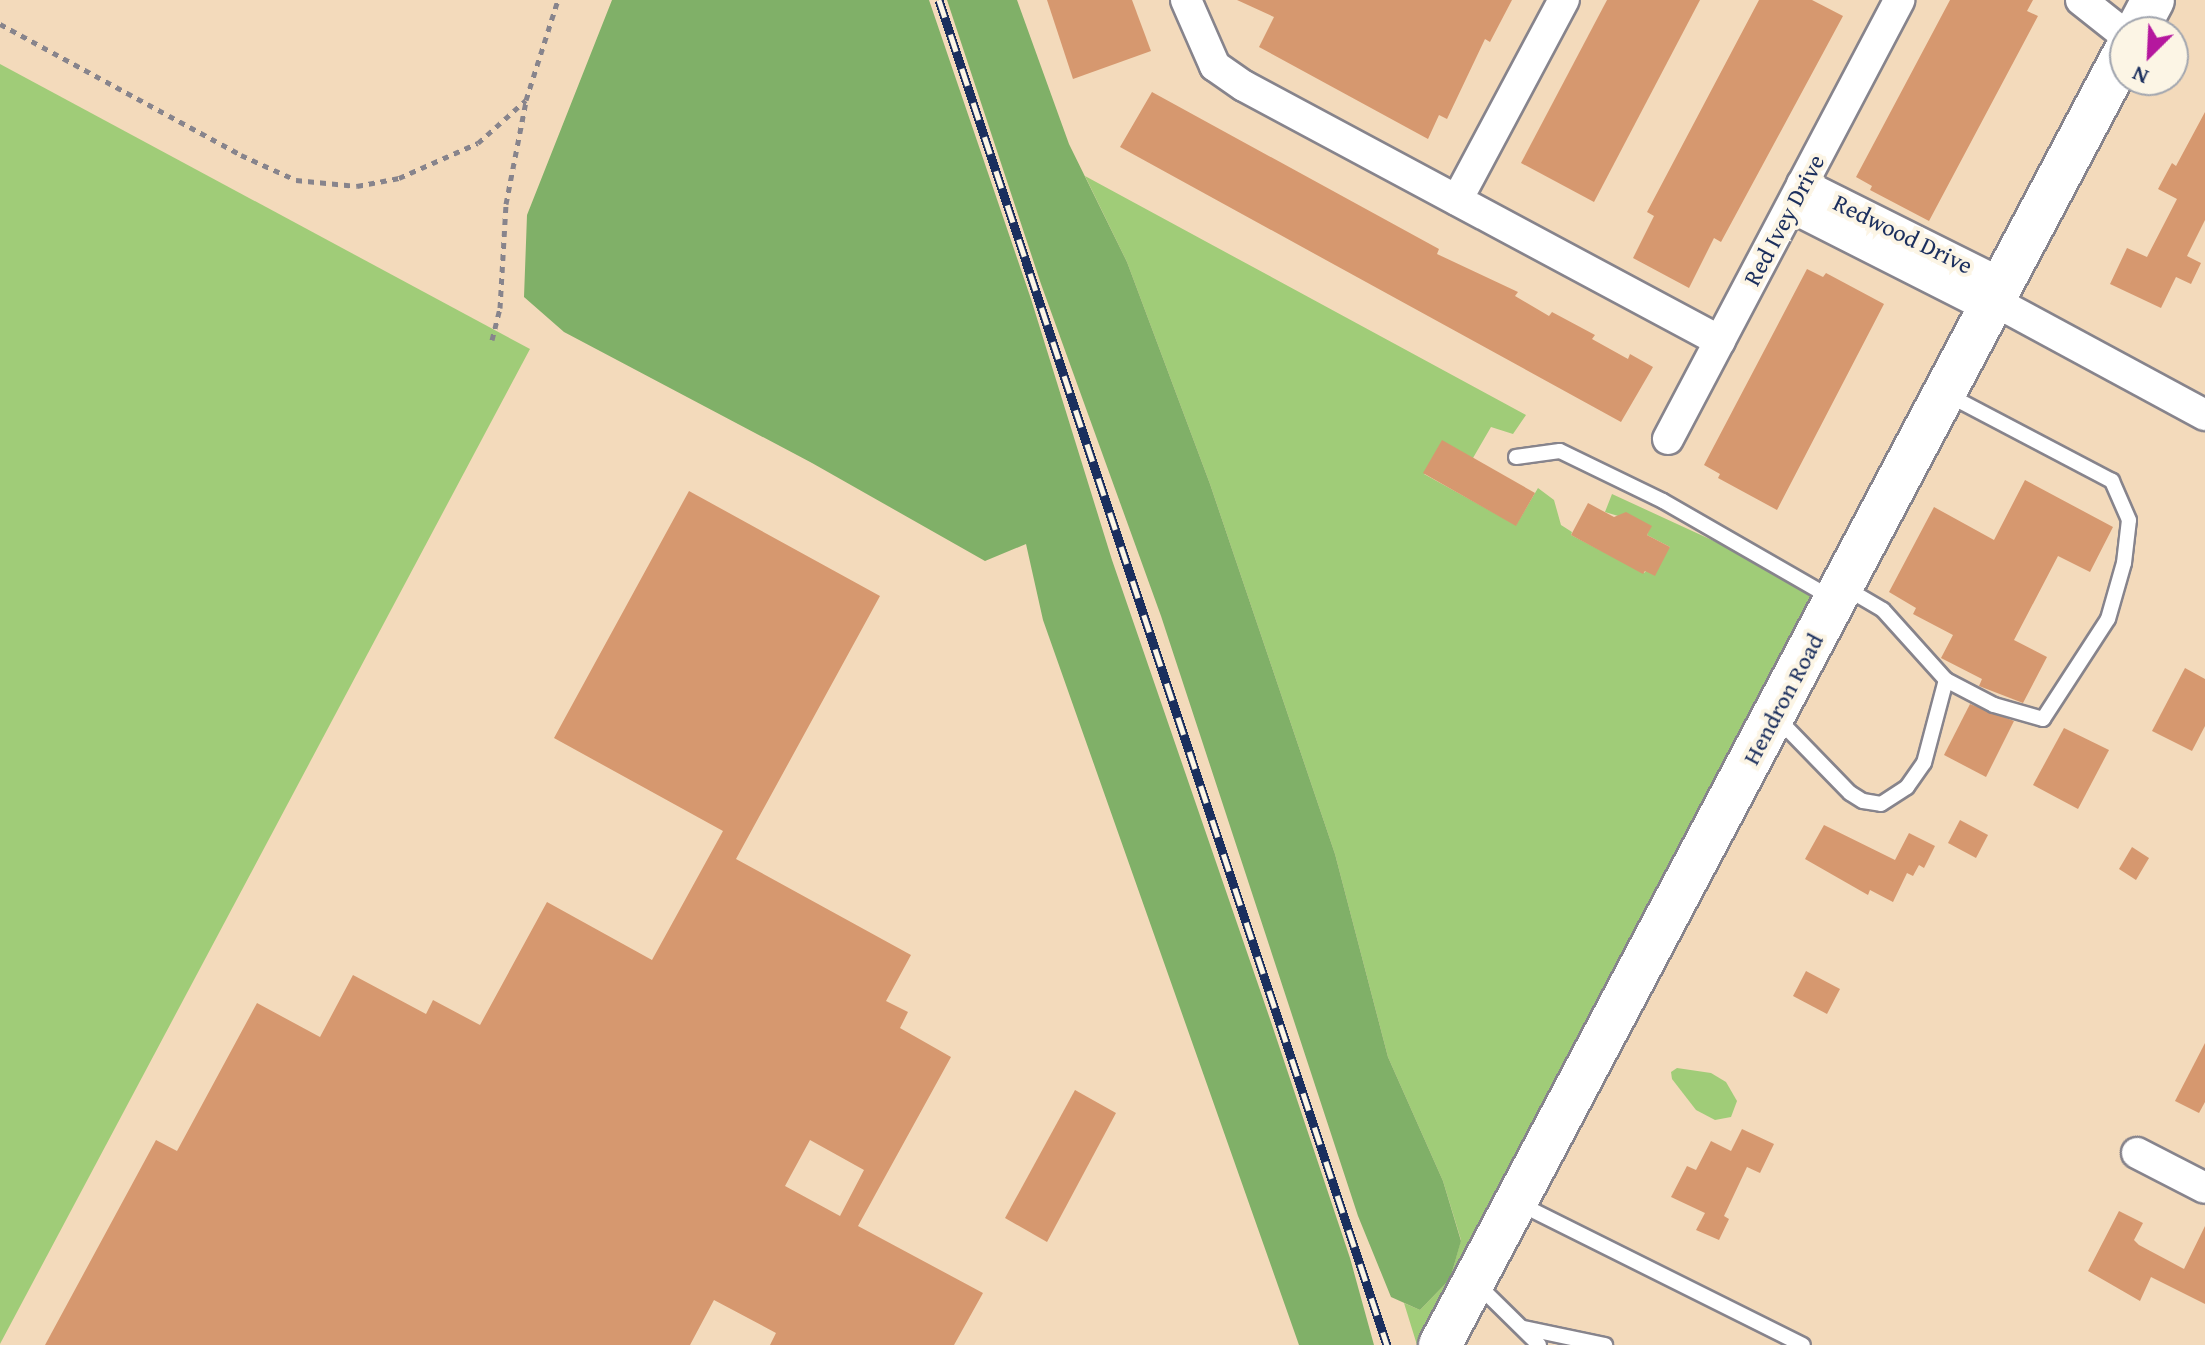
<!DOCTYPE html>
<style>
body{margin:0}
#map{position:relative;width:2205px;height:1345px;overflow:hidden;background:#f3dabb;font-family:"Gentium Book Plus",serif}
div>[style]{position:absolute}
.green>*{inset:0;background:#a0cc78}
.forest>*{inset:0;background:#80b068}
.building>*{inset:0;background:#d6986f}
.path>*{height:5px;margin-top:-2.5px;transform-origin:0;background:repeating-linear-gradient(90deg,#87848c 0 6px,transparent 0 12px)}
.roads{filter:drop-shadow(2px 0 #87848c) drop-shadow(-2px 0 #87848c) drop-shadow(0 2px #87848c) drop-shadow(0 -2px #87848c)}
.lane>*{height:14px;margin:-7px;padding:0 7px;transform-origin:7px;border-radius:7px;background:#fff}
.street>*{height:30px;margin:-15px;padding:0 15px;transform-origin:15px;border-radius:15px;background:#fff}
.secondary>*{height:42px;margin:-21px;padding:0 21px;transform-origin:21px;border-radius:21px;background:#fff}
.rail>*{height:9px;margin-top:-4.5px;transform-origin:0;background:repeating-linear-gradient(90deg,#fcf5e5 0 18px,#1b2f5e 0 36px);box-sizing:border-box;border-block:2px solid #1b2f5e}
span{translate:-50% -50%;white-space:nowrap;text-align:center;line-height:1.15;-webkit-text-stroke:8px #fcf5e5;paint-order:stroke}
.street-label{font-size:24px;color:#1b2f5e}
.north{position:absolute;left:2109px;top:16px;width:80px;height:80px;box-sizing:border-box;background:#fcf5e5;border:2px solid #a2a6af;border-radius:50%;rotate:204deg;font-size:22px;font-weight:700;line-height:32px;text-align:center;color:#1b2f5e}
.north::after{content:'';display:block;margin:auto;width:28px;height:36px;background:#b5179e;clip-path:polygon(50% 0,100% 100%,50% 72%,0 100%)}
</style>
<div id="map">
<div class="green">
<i style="clip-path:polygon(0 64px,530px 349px,0 1344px)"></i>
<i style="clip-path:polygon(1085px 176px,1526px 415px,1513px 434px,1491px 427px,1473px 458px,1424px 474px,1516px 525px,1538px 488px,1554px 500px,1561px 525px,1572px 532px,1571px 535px,1644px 573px,1670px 547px,1647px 535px,1651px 526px,1605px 512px,1612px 494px,1766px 565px,1824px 598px,1424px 1345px,1417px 1345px,1404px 1303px,1420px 1310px,1450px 1279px,1461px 1240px,1443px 1181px,1388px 1057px,1335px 854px,1210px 484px,1127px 262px)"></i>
<i style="clip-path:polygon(1677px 1068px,1711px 1073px,1726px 1082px,1737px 1101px,1731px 1117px,1715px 1120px,1696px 1110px,1672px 1079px,1671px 1072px)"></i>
</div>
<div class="forest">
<i style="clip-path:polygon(612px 0,929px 0,1031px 299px,1112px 560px,1270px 1019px,1350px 1258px,1374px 1345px,1299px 1345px,1043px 620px,1026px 544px,985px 561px,812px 463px,564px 332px,524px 297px,527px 215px)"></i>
<i style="clip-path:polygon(947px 0,1017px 0,1069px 144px,1127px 262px,1210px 484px,1335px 854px,1388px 1057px,1443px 1181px,1461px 1241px,1450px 1279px,1420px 1310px,1391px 1297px,1358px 1216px,1161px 616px,1041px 284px)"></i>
</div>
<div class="building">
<i style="clip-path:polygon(1047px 0,1132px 0,1151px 51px,1073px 79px)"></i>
<i style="clip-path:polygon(1237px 0,1512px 0,1490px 42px,1485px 39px,1447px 119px,1439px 115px,1428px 139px,1259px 47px,1274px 17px)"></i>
<i style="clip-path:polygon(1607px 0,1700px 0,1594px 202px,1521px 163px)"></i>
<i style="clip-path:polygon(1759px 0,1812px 0,1843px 16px,1721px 242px,1714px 238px,1689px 288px,1633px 258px,1654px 216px,1647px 212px)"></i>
<i style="clip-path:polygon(1950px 0,2033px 0,2027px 11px,2038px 16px,1929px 221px,1870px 190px,1872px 186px,1856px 177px)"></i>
<i style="clip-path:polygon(1152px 92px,1439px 249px,1437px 254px,1518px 292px,1515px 296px,1549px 316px,1552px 312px,1595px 335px,1592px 339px,1628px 359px,1630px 354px,1653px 367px,1621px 422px,1120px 147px)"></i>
<i style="clip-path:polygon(2205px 112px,2205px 220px,2187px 256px,2201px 263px,2191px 284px,2176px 277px,2161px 308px,2110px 284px,2127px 248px,2147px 257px,2177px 199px,2158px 189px,2172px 163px,2176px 166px)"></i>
<i style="clip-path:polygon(1807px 269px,1823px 277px,1826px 273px,1884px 304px,1777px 510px,1718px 478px,1720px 474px,1704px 465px)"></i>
<i style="clip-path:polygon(1442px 440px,1535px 493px,1516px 526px,1423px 473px)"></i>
<i style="clip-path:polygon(2025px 480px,2113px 527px,2090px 572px,2058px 556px,2014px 640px,2047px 657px,2023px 703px,1979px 686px,1982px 679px,1941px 658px,1953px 635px,1913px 614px,1916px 608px,1889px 592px,1934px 507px,1994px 540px)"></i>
<i style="clip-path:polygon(evenodd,689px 491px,880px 596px,736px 859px,911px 955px,886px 1001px,908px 1012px,900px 1028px,951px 1057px,858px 1226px,983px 1293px,954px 1345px,770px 1345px,776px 1333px,714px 1300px,690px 1345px,45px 1345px,156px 1140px,177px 1151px,257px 1003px,320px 1037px,353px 975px,426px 1014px,433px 1000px,480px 1025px,547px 902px,652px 960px,723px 831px,554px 738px,689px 491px,810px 1140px,864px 1170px,840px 1216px,785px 1186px,810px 1140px)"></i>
<i style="clip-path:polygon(1588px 503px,1614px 517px,1626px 512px,1652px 526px,1647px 535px,1670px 547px,1655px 576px,1645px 571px,1643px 574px,1571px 535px)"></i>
<i style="clip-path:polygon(2185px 668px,2205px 679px,2205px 726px,2192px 751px,2152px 731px)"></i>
<i style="clip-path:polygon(1970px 704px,2014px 721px,1986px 777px,1944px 755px)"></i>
<i style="clip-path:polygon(2064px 728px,2109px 750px,2078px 809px,2033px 785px)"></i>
<i style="clip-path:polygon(1960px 820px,1988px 835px,1976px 858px,1948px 843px)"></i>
<i style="clip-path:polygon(1824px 825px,1895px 860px,1909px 833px,1935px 846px,1924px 868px,1919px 865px,1913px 876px,1907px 873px,1893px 902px,1870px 890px,1868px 895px,1805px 859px)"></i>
<i style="clip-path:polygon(2132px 847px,2149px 858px,2136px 880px,2119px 869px)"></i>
<i style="clip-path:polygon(1806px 971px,1840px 989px,1827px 1014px,1793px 996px)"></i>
<i style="clip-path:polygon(2205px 1043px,2205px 1102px,2199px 1113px,2175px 1101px)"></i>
<i style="clip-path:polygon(1075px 1090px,1116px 1113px,1047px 1242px,1005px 1218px)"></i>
<i style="clip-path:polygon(1742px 1129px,1774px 1144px,1760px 1173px,1747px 1167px,1724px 1216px,1729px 1219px,1719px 1240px,1696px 1230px,1705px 1213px,1671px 1197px,1687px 1166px,1696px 1170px,1711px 1141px,1731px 1151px)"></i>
<i style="clip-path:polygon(2119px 1211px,2143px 1223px,2134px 1240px,2139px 1245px,2184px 1269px,2205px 1226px,2205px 1304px,2151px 1277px,2140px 1301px,2088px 1271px)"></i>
</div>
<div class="path">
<i style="left:0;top:24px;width:274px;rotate:28.5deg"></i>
<i style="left:241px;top:155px;width:60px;rotate:24.4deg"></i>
<i style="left:296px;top:180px;width:61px;rotate:5.6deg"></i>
<i style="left:357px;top:186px;width:43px;rotate:-10.8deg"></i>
<i style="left:399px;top:178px;width:86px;rotate:-23.9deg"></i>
<i style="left:478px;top:143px;width:64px;rotate:-41.9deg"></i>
<i style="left:526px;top:100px;width:105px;rotate:-72.3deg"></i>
<i style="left:492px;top:340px;width:33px;rotate:-76deg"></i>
<i style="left:500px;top:308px;width:104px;rotate:-86.7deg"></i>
<i style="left:506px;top:204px;width:105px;rotate:-79deg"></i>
</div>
<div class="roads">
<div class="lane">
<i style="left:1516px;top:457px;width:44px;rotate:-7.8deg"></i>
<i style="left:1560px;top:451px;width:114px;rotate:25.9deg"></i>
<i style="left:1663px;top:501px;width:195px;rotate:29.9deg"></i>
<i style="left:1844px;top:587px;width:45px;rotate:30.5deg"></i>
<i style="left:1883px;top:610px;width:94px;rotate:48deg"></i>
<i style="left:1946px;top:680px;width:54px;rotate:27.5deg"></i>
<i style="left:1994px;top:705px;width:51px;rotate:15.9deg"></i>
<i style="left:2043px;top:719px;width:119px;rotate:-57deg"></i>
<i style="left:2108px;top:619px;width:58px;rotate:-74.1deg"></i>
<i style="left:2124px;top:563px;width:43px;rotate:-83.4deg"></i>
<i style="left:2129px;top:520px;width:43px;rotate:-113.6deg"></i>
<i style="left:2112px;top:481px;width:187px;rotate:-152.3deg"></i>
<i style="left:1778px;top:719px;width:103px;rotate:45.8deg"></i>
<i style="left:1850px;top:793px;width:15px;rotate:32deg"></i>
<i style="left:1863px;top:801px;width:18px;rotate:9deg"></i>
<i style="left:1881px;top:804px;width:31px;rotate:-33deg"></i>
<i style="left:1907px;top:787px;width:29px;rotate:-55deg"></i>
<i style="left:1924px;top:763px;width:86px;rotate:-75.2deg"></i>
<i style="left:1520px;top:1204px;width:316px;rotate:26.5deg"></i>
<i style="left:1477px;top:1284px;width:87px;rotate:44.5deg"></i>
<i style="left:1524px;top:1328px;width:83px;rotate:11.9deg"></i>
</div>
<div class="street">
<i style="left:1186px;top:0;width:72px;rotate:66.3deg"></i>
<i style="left:1215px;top:66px;width:35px;rotate:35deg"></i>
<i style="left:1244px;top:86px;width:540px;rotate:28.18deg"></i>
<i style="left:2081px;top:0;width:56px;rotate:38.5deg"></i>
<i style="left:1802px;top:184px;width:225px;rotate:26.5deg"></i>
<i style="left:1457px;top:200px;width:227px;rotate:-61.9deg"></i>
<i style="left:1791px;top:207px;width:223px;rotate:26.9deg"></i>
<i style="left:1994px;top:301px;width:240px;rotate:28.4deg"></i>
<i style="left:1668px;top:439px;width:496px;rotate:-62.2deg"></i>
<i style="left:2137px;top:1153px;width:76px;rotate:27.2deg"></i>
</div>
<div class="secondary">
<i style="left:2136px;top:32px;width:36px;rotate:-62deg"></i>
<i style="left:1440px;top:1345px;width:1463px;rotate:-62.09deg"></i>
</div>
</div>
<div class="rail">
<i style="left:939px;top:0;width:1418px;rotate:71.58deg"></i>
</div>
<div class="street-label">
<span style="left:1784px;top:220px;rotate:-62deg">Red Ivey Drive</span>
<span style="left:1903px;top:234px;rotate:26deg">Redwood Drive</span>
<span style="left:1783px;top:699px;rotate:-62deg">Hendron Road</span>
</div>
<div class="north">N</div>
</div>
